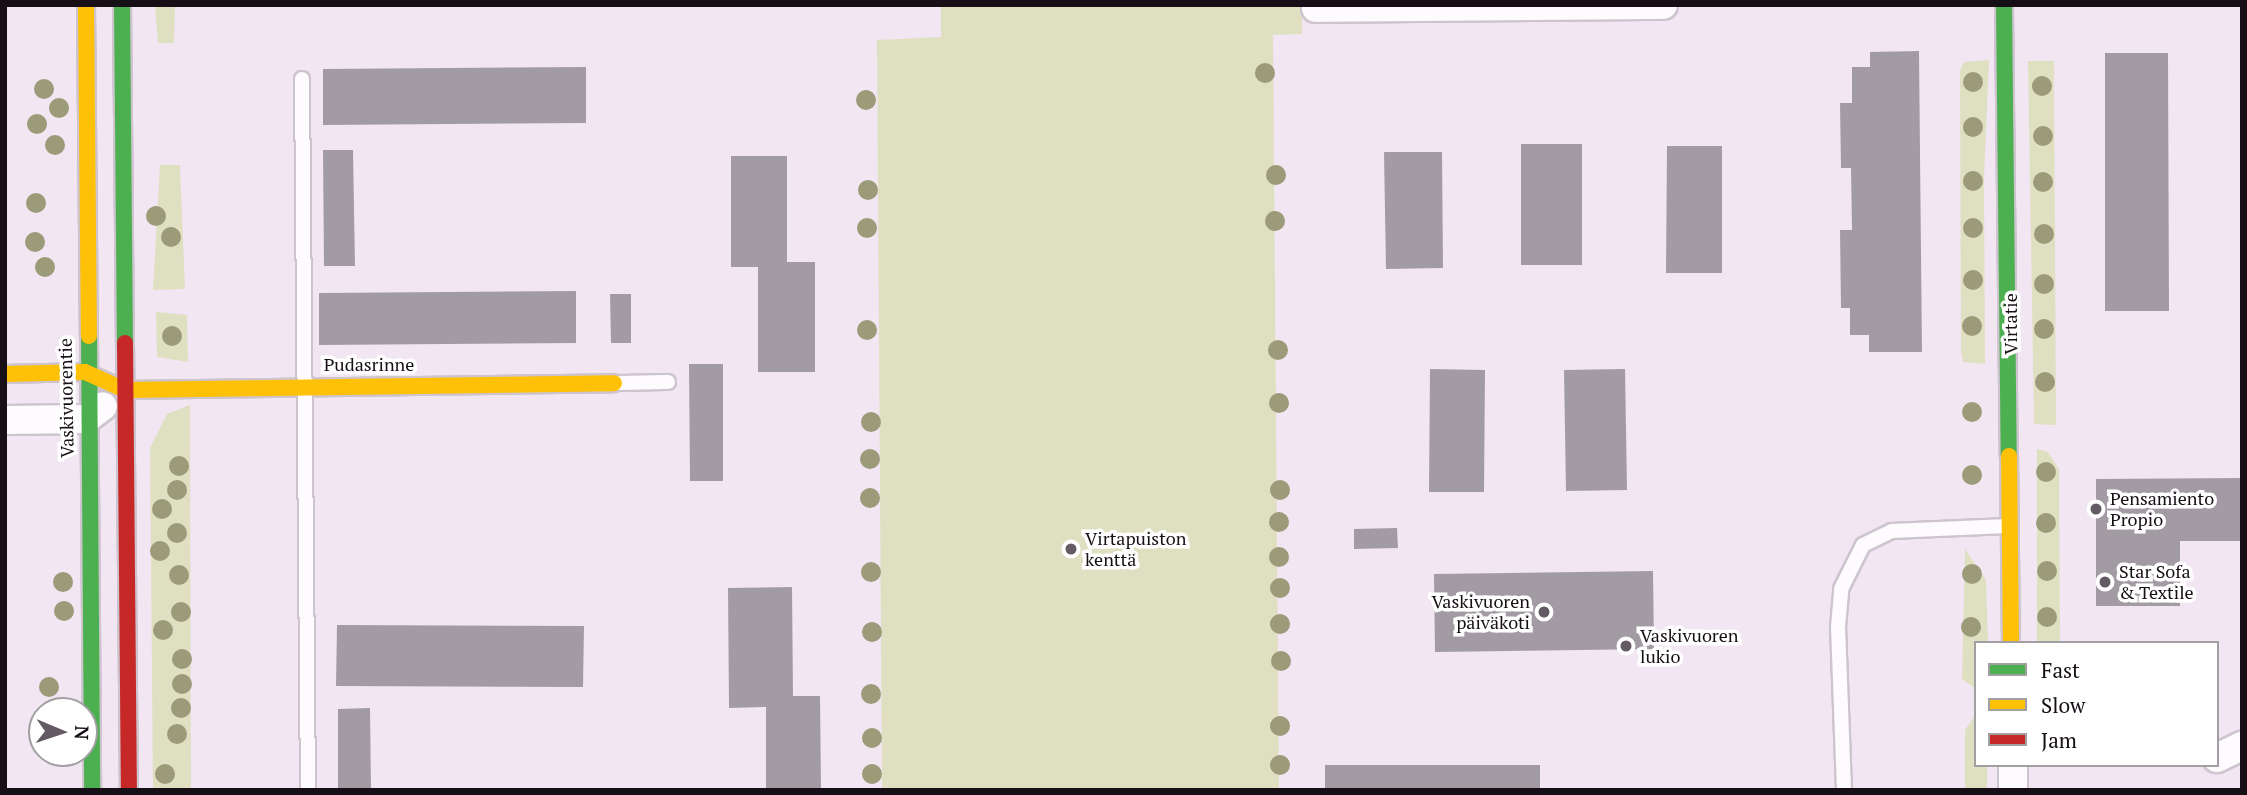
<!DOCTYPE html>
<meta charset="utf-8">
<style>
body{margin:0}
#map{position:relative;width:2247px;height:795px;overflow:hidden;background:#f2e6f3;font-family:"PT Serif",serif}
div>[style]{position:absolute}
.green>*{inset:0;background:#dfdfc2}
.building>*{inset:0;background:#a39ba4}
.roads{filter:drop-shadow(2px 0 #cdc4ce) drop-shadow(-2px 0 #cdc4ce) drop-shadow(0 2px #cdc4ce) drop-shadow(0 -2px #cdc4ce)}
.lane>*{height:14px;margin:-7px;padding:0 7px;transform-origin:7px;border-radius:7px;background:#fdfbfd}
.street>*{height:28px;margin:-14px;padding:0 14px;transform-origin:14px;border-radius:14px;background:#fdfbfd}
.fast>*{height:16px;margin:-8px;padding:0 8px;transform-origin:8px;border-radius:8px;background:#4caf50}
.slow>*{height:16px;margin:-8px;padding:0 8px;transform-origin:8px;border-radius:8px;background:#ffc107}
.jam>*{height:16px;margin:-8px;padding:0 8px;transform-origin:8px;border-radius:8px;background:#c62828}
.trees>*{width:20px;height:20px;margin:-10px;border-radius:50%;background:#9b9a79}
.dots>*{width:19px;height:19px;translate:-50% -50%;box-sizing:border-box;border:4px solid #fff;border-radius:50%}
span{translate:-50% -50%;white-space:nowrap;text-align:center;line-height:1.15;-webkit-text-stroke:7px #fff;paint-order:stroke}
.street-label{font-size:18px;color:#160f16}
.poi-label{font-size:18px;color:#160f16}
.left{translate:0 -50%;text-align:left}
.right{translate:-100% -50%;text-align:right}
.frame{position:absolute;inset:0;border:7px solid #160f16;pointer-events:none}
.legend{position:absolute;left:1974px;top:641px;width:245px;height:126px;box-sizing:border-box;background:#fff;border:2px solid #a29fa2;margin:0;padding:9px 12px;list-style:none;font-size:21px;color:#160f16}
.legend li{display:flex;align-items:center;gap:14px;height:35px}
.legend b{width:35px;border:2px solid #a29fa2}
.north{position:absolute;left:28px;top:697px;width:70px;height:70px;box-sizing:border-box;background:#fff;border:2px solid #a29fa2;border-radius:50%;rotate:92deg;font-size:19px;font-weight:700;line-height:28px;text-align:center;color:#160f16}
.north::after{content:'';display:block;margin:auto;width:24px;height:32px;background:#635a63;clip-path:polygon(50% 0,100% 100%,50% 72%,0 100%)}
</style>
<div id="map">
<div class="green">
<i style="clip-path:polygon(155px 5px,175px 5px,174px 43px,158px 43px)"></i>
<i style="clip-path:polygon(941px 5px,1302px 5px,1302px 34px,1273px 35px,1279px 790px,882px 790px,877px 40px,941px 37px)"></i>
<i style="clip-path:polygon(1989px 60px,1984px 178px,1985px 364px,1963px 362px,1961px 350px,1960px 71px,1964px 62px)"></i>
<i style="clip-path:polygon(2028px 61px,2054px 61px,2056px 425px,2034px 424px)"></i>
<i style="clip-path:polygon(160px 165px,180px 165px,185px 289px,153px 290px)"></i>
<i style="clip-path:polygon(156px 312px,187px 315px,188px 362px,157px 357px)"></i>
<i style="clip-path:polygon(190px 405px,191px 790px,153px 790px,150px 448px,167px 414px)"></i>
<i style="clip-path:polygon(2037px 449px,2048px 452px,2059px 469px,2060px 643px,2037px 643px)"></i>
<i style="clip-path:polygon(1965px 549px,1986px 580px,1988px 643px,1976px 643px,1976px 689px,1962px 679px)"></i>
<i style="clip-path:polygon(1976px 714px,1976px 765px,1987px 765px,1987px 790px,1965px 790px,1965px 730px)"></i>
</div>
<div class="building">
<i style="clip-path:polygon(1919px 51px,1922px 352px,1869px 352px,1869px 335px,1850px 335px,1850px 308px,1841px 308px,1840px 230px,1852px 230px,1851px 168px,1841px 168px,1840px 103px,1852px 103px,1852px 67px,1870px 67px,1870px 52px)"></i>
<i style="clip-path:polygon(2105px 53px,2168px 53px,2169px 311px,2105px 311px)"></i>
<i style="clip-path:polygon(586px 67px,586px 123px,323px 125px,323px 69px)"></i>
<i style="clip-path:polygon(1521px 144px,1582px 144px,1582px 265px,1521px 265px)"></i>
<i style="clip-path:polygon(1667px 146px,1722px 146px,1722px 273px,1666px 273px)"></i>
<i style="clip-path:polygon(323px 150px,353px 150px,355px 266px,324px 266px)"></i>
<i style="clip-path:polygon(1384px 152px,1442px 152px,1443px 268px,1386px 269px)"></i>
<i style="clip-path:polygon(731px 156px,787px 156px,787px 262px,815px 262px,815px 372px,758px 372px,758px 267px,731px 267px)"></i>
<i style="clip-path:polygon(576px 291px,576px 343px,319px 345px,319px 293px)"></i>
<i style="clip-path:polygon(610px 294px,631px 294px,631px 343px,611px 343px)"></i>
<i style="clip-path:polygon(689px 364px,723px 364px,723px 481px,690px 481px)"></i>
<i style="clip-path:polygon(1430px 369px,1485px 370px,1484px 492px,1429px 492px)"></i>
<i style="clip-path:polygon(1625px 369px,1627px 490px,1566px 491px,1564px 370px)"></i>
<i style="clip-path:polygon(2242px 478px,2242px 541px,2180px 541px,2180px 606px,2096px 606px,2096px 479px)"></i>
<i style="clip-path:polygon(1397px 528px,1398px 548px,1354px 549px,1354px 529px)"></i>
<i style="clip-path:polygon(1653px 571px,1654px 649px,1435px 652px,1434px 574px)"></i>
<i style="clip-path:polygon(792px 587px,793px 696px,820px 696px,821px 790px,766px 790px,766px 707px,729px 708px,728px 588px)"></i>
<i style="clip-path:polygon(337px 625px,584px 626px,583px 687px,336px 686px)"></i>
<i style="clip-path:polygon(370px 708px,371px 790px,338px 790px,338px 709px)"></i>
<i style="clip-path:polygon(1325px 765px,1540px 765px,1540px 790px,1325px 790px)"></i>
</div>
<div class="roads">
<div class="lane">
<i style="left:302px;top:79px;width:711px;rotate:89.52deg"></i>
<i style="left:616px;top:383px;width:52px;rotate:-1.1deg"></i>
<i style="left:1844px;top:790px;width:163px;rotate:-92.1deg"></i>
<i style="left:1838px;top:627px;width:38px;rotate:-85deg"></i>
<i style="left:1841px;top:589px;width:49px;rotate:-63.4deg"></i>
<i style="left:1863px;top:545px;width:32px;rotate:-26deg"></i>
<i style="left:1892px;top:531px;width:115px;rotate:-2.5deg"></i>
</div>
<div class="street">
<i style="left:1316px;top:8px;width:347px;rotate:-0.5deg"></i>
<i style="left:5px;top:420px;width:81px;rotate:-0.7deg"></i>
<i style="left:86px;top:419px;width:21px;rotate:-37deg"></i>
<i style="left:2217px;top:758px;width:28px;rotate:-26deg"></i>
<i style="left:2013px;top:765px;width:25px;rotate:90deg"></i>
</div>
<div class="fast">
<i style="left:122px;top:5px;width:338px;rotate:89.5deg"></i>
<i style="left:2004px;top:5px;width:451px;rotate:89.4deg"></i>
<i style="left:89px;top:336px;width:454px;rotate:89.6deg"></i>
</div>
<div class="slow">
<i style="left:86px;top:5px;width:331px;rotate:89.5deg"></i>
<i style="left:5px;top:374px;width:80px;rotate:-1.4deg"></i>
<i style="left:85px;top:372px;width:44px;rotate:24.2deg"></i>
<i style="left:125px;top:390px;width:489px;rotate:-0.8deg"></i>
<i style="left:2009px;top:456px;width:187px;rotate:89.4deg"></i>
</div>
<div class="jam">
<i style="left:125px;top:343px;width:447px;rotate:89.5deg"></i>
</div>
</div>
<div class="trees">
<i style="left:1265px;top:73px"></i>
<i style="left:1973px;top:82px"></i>
<i style="left:2042px;top:86px"></i>
<i style="left:44px;top:89px"></i>
<i style="left:866px;top:100px"></i>
<i style="left:59px;top:108px"></i>
<i style="left:37px;top:124px"></i>
<i style="left:1973px;top:127px"></i>
<i style="left:2043px;top:136px"></i>
<i style="left:55px;top:145px"></i>
<i style="left:1276px;top:175px"></i>
<i style="left:1973px;top:181px"></i>
<i style="left:2043px;top:182px"></i>
<i style="left:868px;top:190px"></i>
<i style="left:36px;top:203px"></i>
<i style="left:156px;top:216px"></i>
<i style="left:1275px;top:221px"></i>
<i style="left:867px;top:228px"></i>
<i style="left:1973px;top:228px"></i>
<i style="left:2044px;top:234px"></i>
<i style="left:171px;top:237px"></i>
<i style="left:35px;top:242px"></i>
<i style="left:45px;top:267px"></i>
<i style="left:1973px;top:280px"></i>
<i style="left:2044px;top:284px"></i>
<i style="left:1972px;top:326px"></i>
<i style="left:2044px;top:329px"></i>
<i style="left:867px;top:330px"></i>
<i style="left:172px;top:336px"></i>
<i style="left:1278px;top:350px"></i>
<i style="left:2045px;top:382px"></i>
<i style="left:1279px;top:403px"></i>
<i style="left:1972px;top:412px"></i>
<i style="left:871px;top:422px"></i>
<i style="left:870px;top:459px"></i>
<i style="left:179px;top:466px"></i>
<i style="left:2046px;top:472px"></i>
<i style="left:1972px;top:475px"></i>
<i style="left:177px;top:490px"></i>
<i style="left:1280px;top:490px"></i>
<i style="left:870px;top:498px"></i>
<i style="left:162px;top:509px"></i>
<i style="left:1279px;top:522px"></i>
<i style="left:2046px;top:523px"></i>
<i style="left:177px;top:533px"></i>
<i style="left:160px;top:551px"></i>
<i style="left:1279px;top:557px"></i>
<i style="left:2047px;top:571px"></i>
<i style="left:871px;top:572px"></i>
<i style="left:1972px;top:574px"></i>
<i style="left:179px;top:575px"></i>
<i style="left:63px;top:582px"></i>
<i style="left:1280px;top:588px"></i>
<i style="left:64px;top:611px"></i>
<i style="left:181px;top:612px"></i>
<i style="left:2047px;top:617px"></i>
<i style="left:1280px;top:624px"></i>
<i style="left:1971px;top:627px"></i>
<i style="left:163px;top:630px"></i>
<i style="left:872px;top:632px"></i>
<i style="left:182px;top:659px"></i>
<i style="left:1281px;top:661px"></i>
<i style="left:182px;top:684px"></i>
<i style="left:49px;top:687px"></i>
<i style="left:871px;top:694px"></i>
<i style="left:181px;top:708px"></i>
<i style="left:1280px;top:726px"></i>
<i style="left:177px;top:734px"></i>
<i style="left:872px;top:738px"></i>
<i style="left:1280px;top:765px"></i>
<i style="left:165px;top:774px"></i>
<i style="left:872px;top:774px"></i>
</div>
<div class="dots">
<i style="left:2096px;top:509px;background:#635a63"></i>
<i style="left:1071px;top:549px;background:#635a63"></i>
<i style="left:2105px;top:582px;background:#635a63"></i>
<i style="left:1544px;top:612px;background:#635a63"></i>
<i style="left:1626px;top:646px;background:#635a63"></i>
</div>
<div class="street-label">
<span style="left:2010px;top:324px;rotate:-90deg">Virtatie</span>
<span style="left:369px;top:364px">Pudasrinne</span>
<span style="left:66px;top:398px;rotate:-91deg">Vaskivuorentie</span>
</div>
<div class="poi-label">
<span class="left" style="left:2110px;top:509px">Pensamiento<br>Propio</span>
<span class="left" style="left:1085px;top:549px">Virtapuiston<br>kenttä</span>
<span class="left" style="left:2119px;top:582px">Star Sofa<br>&amp; Textile</span>
<span class="right" style="left:1530px;top:612px">Vaskivuoren<br>päiväkoti</span>
<span class="left" style="left:1640px;top:646px">Vaskivuoren<br>lukio</span>
</div>
<div class="frame"></div>
<ul class="legend">
<li><b style="height:9px;background:#4caf50"></b>Fast</li>
<li><b style="height:9px;background:#ffc107"></b>Slow</li>
<li><b style="height:9px;background:#c62828"></b>Jam</li>
</ul>
<div class="north">N</div>
</div>
